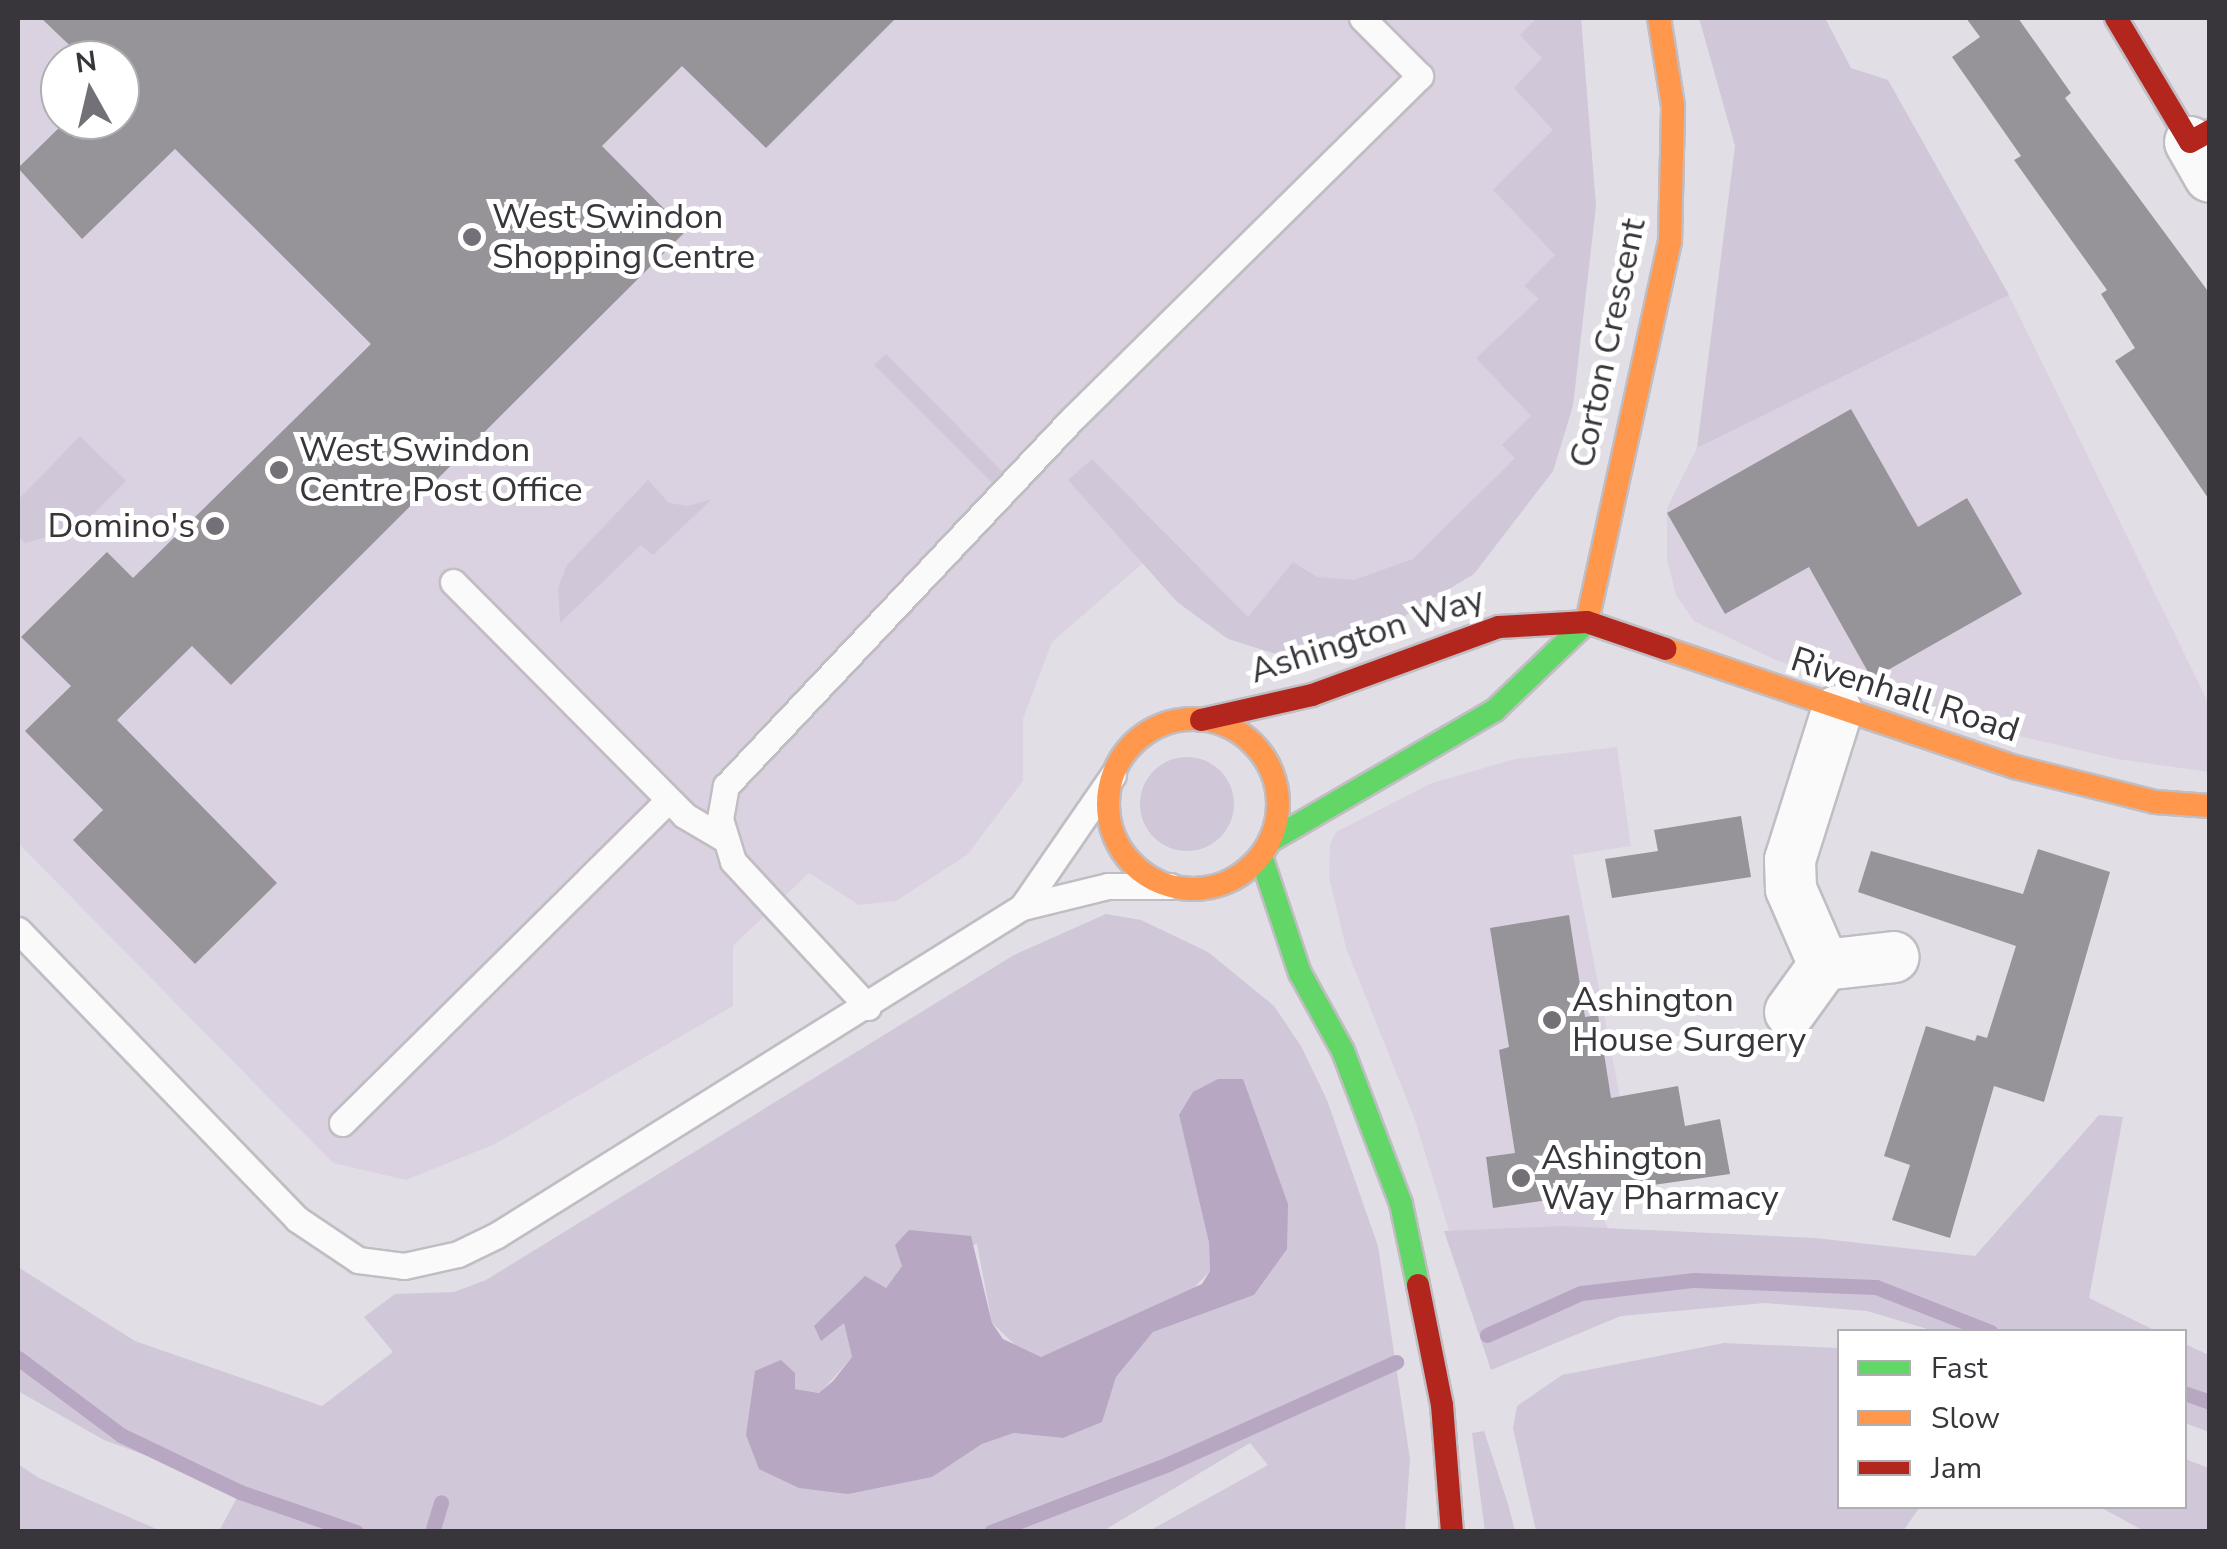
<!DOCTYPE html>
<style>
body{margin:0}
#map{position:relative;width:2227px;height:1549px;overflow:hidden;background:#e2dee6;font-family:"Nunito Sans",sans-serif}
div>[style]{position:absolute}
.built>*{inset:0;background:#dbd2e1}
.green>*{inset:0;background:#d0c7d8}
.round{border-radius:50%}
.water>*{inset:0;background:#b7a7c2}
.stream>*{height:15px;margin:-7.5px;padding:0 7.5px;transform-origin:7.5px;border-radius:7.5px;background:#b7a7c2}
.building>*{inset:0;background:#969399}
.roads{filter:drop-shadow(2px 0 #c0bdc3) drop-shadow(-2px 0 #c0bdc3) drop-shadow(0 2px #c0bdc3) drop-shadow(0 -2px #c0bdc3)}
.lane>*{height:25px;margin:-12.5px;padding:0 12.5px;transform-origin:12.5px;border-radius:12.5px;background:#fbfafb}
.street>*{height:50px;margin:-25px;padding:0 25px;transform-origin:25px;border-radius:25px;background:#fbfafb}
.fast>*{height:22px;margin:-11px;padding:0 11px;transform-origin:11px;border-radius:11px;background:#63d668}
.slow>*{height:22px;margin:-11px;padding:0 11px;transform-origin:11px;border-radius:11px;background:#ff974d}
.slow>.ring{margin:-11px;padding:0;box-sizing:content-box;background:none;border:22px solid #ff974d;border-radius:50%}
.jam>*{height:22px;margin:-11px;padding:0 11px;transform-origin:11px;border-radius:11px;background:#b3261e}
.dots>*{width:28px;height:28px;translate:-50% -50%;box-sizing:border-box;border:5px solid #fff;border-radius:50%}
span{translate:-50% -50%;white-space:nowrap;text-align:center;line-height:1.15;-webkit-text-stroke:10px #fff;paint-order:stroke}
.poi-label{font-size:35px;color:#38353b}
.left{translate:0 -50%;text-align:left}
.right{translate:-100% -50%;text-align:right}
.street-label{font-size:35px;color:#38353b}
.frame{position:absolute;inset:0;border:20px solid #38353b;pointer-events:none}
.legend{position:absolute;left:1837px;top:1329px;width:350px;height:180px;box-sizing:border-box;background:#fff;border:2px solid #afaeb1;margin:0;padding:12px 18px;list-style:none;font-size:30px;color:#38353b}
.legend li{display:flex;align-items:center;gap:20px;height:50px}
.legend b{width:50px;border:2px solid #afaeb1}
.north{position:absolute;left:40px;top:40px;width:100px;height:100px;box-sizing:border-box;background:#fff;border:2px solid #afaeb1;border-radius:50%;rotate:352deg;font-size:28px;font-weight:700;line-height:40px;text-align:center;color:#38353b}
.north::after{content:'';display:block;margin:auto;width:35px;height:45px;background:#747077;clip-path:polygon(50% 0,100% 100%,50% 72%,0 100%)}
</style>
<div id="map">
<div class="built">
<i style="clip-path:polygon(evenodd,18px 18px,1570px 18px,1549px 437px,1482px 539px,1251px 630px,1143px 563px,1052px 642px,1023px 719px,1023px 781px,967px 855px,896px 901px,859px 905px,809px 873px,733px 946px,733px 1006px,495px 1144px,406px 1180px,333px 1163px,18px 843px,18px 18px,60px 60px,120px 60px,120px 120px,60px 120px,60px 60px)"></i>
<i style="clip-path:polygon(2009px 295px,2209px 704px,2209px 772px,2117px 759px,1942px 718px,1776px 660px,1694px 621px,1676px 595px,1667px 560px,1667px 508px,1697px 448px)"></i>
<i style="clip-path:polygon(1617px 747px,1631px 846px,1573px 855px,1627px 1132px,1565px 1141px,1608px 1228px,1449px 1231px,1414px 1117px,1346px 948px,1329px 877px,1330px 844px,1336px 832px,1432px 783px,1515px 759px)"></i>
</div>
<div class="green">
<i style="clip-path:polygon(1537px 18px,1581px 18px,1596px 206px,1573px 406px,1553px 471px,1474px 574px,1370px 637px,1299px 661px,1228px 639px,1177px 602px,1068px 480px,1092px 459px,1248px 617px,1293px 562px,1317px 577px,1354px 580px,1413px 559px,1515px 458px,1502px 445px,1531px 416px,1476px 358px,1539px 299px,1524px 286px,1555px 255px,1493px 190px,1553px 130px,1514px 88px,1542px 58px,1520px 35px)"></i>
<i style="clip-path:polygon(1699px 18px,1825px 18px,1851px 68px,1888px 80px,2009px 295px,1697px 448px,1735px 146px)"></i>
<i style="clip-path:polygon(886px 354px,1005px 474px,994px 485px,874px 365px)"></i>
<i style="clip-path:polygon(80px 436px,126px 481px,80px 528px,25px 543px,18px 536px,18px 500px)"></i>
<i style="clip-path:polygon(648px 480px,669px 503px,688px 506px,712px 499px,653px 555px,641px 545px,560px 623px,558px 588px,567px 565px)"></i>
<i class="round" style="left:1140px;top:757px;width:94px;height:94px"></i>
<i style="clip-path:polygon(evenodd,1106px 914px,1141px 920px,1208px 952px,1274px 1006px,1301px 1046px,1327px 1100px,1378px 1246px,1410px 1459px,1405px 1531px,1149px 1531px,1268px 1465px,1250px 1443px,1103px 1531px,219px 1531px,240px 1492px,264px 1499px,104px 1440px,18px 1391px,18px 1267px,135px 1341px,322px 1406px,393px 1352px,364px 1317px,395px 1294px,454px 1292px,486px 1280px,1014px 955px,1106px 914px,1179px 1115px,1254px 1295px,1153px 1332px,1116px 1377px,1101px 1422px,1063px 1438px,1014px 1433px,982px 1444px,933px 1476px,892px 1484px,755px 1372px,795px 1373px,795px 1389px,820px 1393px,852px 1357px,844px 1322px,821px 1340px,814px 1326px,885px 1289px,902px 1266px,977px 1244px,992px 1323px,1024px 1353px,1041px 1357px,1188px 1294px,1210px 1271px,1209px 1243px,1179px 1115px)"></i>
<i style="clip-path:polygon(2099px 1115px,2123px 1117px,2089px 1298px,2156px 1331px,1934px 1331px,1867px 1311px,1765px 1303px,1621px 1316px,1491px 1370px,1444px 1231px,1563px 1226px,1815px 1238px,1975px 1256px)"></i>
<i style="clip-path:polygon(1724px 1343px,1839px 1348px,1840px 1506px,1920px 1507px,1903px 1531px,1536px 1531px,1513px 1428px,1517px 1406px,1562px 1375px)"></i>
<i style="clip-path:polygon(2185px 1344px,2209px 1355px,2209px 1432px,2185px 1423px)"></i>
<i style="clip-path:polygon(1484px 1431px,1508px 1504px,1515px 1531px,1485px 1531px,1472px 1433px)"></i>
<i style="clip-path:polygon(2185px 1459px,2209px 1468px,2209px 1531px,2144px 1531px,2100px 1507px,2184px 1506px)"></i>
<i style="clip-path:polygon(18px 1464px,39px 1478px,161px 1531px,18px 1531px)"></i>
</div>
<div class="water">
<i style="clip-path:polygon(1218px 1079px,1243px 1079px,1288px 1204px,1287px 1249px,1254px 1295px,1153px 1332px,1116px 1377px,1102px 1422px,1063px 1438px,1014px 1433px,982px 1444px,932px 1477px,848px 1494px,799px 1488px,759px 1469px,746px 1435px,755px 1371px,781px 1360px,795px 1373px,795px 1389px,819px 1393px,833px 1381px,852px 1357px,844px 1323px,821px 1341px,814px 1326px,865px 1276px,886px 1288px,902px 1266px,895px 1245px,909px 1230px,971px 1236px,992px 1323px,1003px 1339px,1041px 1357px,1202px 1284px,1210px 1271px,1209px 1243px,1179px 1115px,1193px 1092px)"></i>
</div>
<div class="stream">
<i style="left:1487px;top:1335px;width:103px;rotate:-24.1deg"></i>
<i style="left:1581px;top:1293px;width:114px;rotate:-6.6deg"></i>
<i style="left:1694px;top:1280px;width:182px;rotate:2.2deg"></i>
<i style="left:1876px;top:1287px;width:123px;rotate:21.4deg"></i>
<i style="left:18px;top:1358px;width:129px;rotate:36.8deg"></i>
<i style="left:121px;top:1435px;width:132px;rotate:25.6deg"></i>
<i style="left:240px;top:1492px;width:123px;rotate:19deg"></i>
<i style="left:2184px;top:1393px;width:28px;rotate:19deg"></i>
<i style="left:432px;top:1532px;width:31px;rotate:-73deg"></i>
<i style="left:991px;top:1532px;width:190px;rotate:-21deg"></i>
<i style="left:1168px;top:1464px;width:250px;rotate:-24.1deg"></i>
</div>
<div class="building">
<i style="clip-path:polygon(41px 18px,896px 18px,766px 148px,682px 66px,602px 146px,686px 231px,231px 685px,192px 646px,117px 720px,277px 883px,195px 964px,73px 840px,103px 810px,25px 731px,71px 686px,21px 637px,107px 552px,133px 578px,371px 344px,175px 149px,82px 239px,18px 168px,67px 120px,120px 120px,120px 60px,85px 60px)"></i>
<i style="clip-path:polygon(1966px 18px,2018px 18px,2071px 93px,2065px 98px,2210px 294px,2210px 501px,2115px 361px,2135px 348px,2101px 294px,2107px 290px,2014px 160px,2021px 156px,1952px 57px,1980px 37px)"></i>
<i style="clip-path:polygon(1851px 409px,1918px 527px,1967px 498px,2022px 594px,1872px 679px,1809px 567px,1725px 614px,1667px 513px)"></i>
<i style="clip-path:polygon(1741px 816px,1751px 877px,1612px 898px,1605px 859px,1658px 851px,1654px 830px)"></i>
<i style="clip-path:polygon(2038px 849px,2110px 872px,2044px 1102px,1994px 1086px,1950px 1238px,1892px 1220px,1910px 1165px,1884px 1156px,1926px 1026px,1975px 1041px,1977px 1035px,1987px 1038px,2016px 946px,1858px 892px,1871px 851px,2023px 894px)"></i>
<i style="clip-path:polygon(1569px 915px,1585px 1017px,1598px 1015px,1611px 1098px,1678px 1086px,1685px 1126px,1720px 1119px,1730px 1174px,1493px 1208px,1486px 1157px,1515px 1153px,1499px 1050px,1509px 1047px,1490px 928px)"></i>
</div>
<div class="roads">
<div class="lane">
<i style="left:453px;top:582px;width:328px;rotate:45.2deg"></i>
<i style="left:684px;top:815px;width:45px;rotate:30.5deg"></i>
<i style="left:1022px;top:907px;width:160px;rotate:-55.4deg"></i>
<i style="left:18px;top:930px;width:402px;rotate:46deg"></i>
<i style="left:297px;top:1219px;width:73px;rotate:33.9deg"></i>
<i style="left:358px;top:1260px;width:46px;rotate:7.4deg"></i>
<i style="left:404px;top:1266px;width:55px;rotate:-12.5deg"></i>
<i style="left:458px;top:1254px;width:43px;rotate:-26deg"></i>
<i style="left:497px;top:1235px;width:619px;rotate:-32deg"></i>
<i style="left:1022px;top:907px;width:89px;rotate:-13.7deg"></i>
<i style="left:1108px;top:886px;width:62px"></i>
<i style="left:868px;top:1007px;width:199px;rotate:-132.8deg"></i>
<i style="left:733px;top:861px;width:44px;rotate:-107.2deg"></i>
<i style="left:720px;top:819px;width:34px;rotate:-80deg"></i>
<i style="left:726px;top:786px;width:507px;rotate:-46.68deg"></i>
<i style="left:1074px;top:417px;width:486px;rotate:-44.6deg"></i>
<i style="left:1420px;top:76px;width:82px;rotate:-135deg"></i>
<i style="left:342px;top:1123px;width:459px;rotate:-44.7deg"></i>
</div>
<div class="street">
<i style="left:2190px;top:142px;width:40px;rotate:60.3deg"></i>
<i style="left:1824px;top:965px;width:70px;rotate:-6.5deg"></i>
<i style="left:1790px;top:1012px;width:58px;rotate:-54.1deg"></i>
<i style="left:1824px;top:965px;width:83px;rotate:-113.5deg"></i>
<i style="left:1791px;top:889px;width:29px;rotate:-92deg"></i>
<i style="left:1790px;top:860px;width:156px;rotate:-72.5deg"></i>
</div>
<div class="fast">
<i style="left:1270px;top:841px;width:260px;rotate:-30.2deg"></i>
<i style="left:1495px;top:710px;width:127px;rotate:-43.7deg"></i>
<i style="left:1261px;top:856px;width:123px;rotate:71.6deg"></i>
<i style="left:1300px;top:973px;width:89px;rotate:61.1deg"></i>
<i style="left:1343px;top:1051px;width:164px;rotate:69.2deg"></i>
<i style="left:1401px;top:1204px;width:83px;rotate:78.1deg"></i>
</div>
<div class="slow">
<i style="left:1587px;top:622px;width:389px;rotate:-77.7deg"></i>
<i style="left:1670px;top:242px;width:136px;rotate:-88.7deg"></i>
<i style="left:1673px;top:106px;width:89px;rotate:-99deg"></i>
<i style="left:1666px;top:649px;width:368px;rotate:18.7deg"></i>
<i style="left:2015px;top:767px;width:144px;rotate:14deg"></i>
<i style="left:2155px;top:802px;width:55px;rotate:4.2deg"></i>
<i class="ring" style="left:1108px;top:719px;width:148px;height:148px"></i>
</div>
<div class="jam">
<i style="left:2116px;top:18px;width:144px;rotate:59.2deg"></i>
<i style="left:2190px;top:142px;width:23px;rotate:-29deg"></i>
<i style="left:1201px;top:720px;width:114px;rotate:-12.7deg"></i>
<i style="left:1312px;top:695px;width:199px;rotate:-20deg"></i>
<i style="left:1499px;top:627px;width:88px;rotate:-3.3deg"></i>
<i style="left:1587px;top:622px;width:83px;rotate:18.9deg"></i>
<i style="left:1418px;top:1285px;width:122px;rotate:78.7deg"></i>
<i style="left:1442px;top:1405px;width:127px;rotate:85.5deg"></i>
</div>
</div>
<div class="dots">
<i style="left:472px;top:237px;background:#747077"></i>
<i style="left:279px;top:470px;background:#747077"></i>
<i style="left:215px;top:526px;background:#747077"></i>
<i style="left:1552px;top:1020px;background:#747077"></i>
<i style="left:1521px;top:1178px;background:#747077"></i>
</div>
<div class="poi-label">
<span class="left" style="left:492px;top:237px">West Swindon<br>Shopping Centre</span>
<span class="left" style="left:299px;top:470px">West Swindon<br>Centre Post Office</span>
<span class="right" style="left:195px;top:526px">Domino's</span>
<span class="left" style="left:1572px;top:1020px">Ashington<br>House Surgery</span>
<span class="left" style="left:1541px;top:1178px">Ashington<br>Way Pharmacy</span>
</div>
<div class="street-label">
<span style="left:1608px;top:343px;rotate:-78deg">Corton Crescent</span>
<span style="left:1367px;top:635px;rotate:-18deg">Ashington Way</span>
<span style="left:1905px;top:695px;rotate:18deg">Rivenhall Road</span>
</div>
<div class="frame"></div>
<ul class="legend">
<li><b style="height:12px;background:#63d668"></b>Fast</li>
<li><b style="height:12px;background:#ff974d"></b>Slow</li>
<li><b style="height:12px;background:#b3261e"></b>Jam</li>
</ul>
<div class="north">N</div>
</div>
